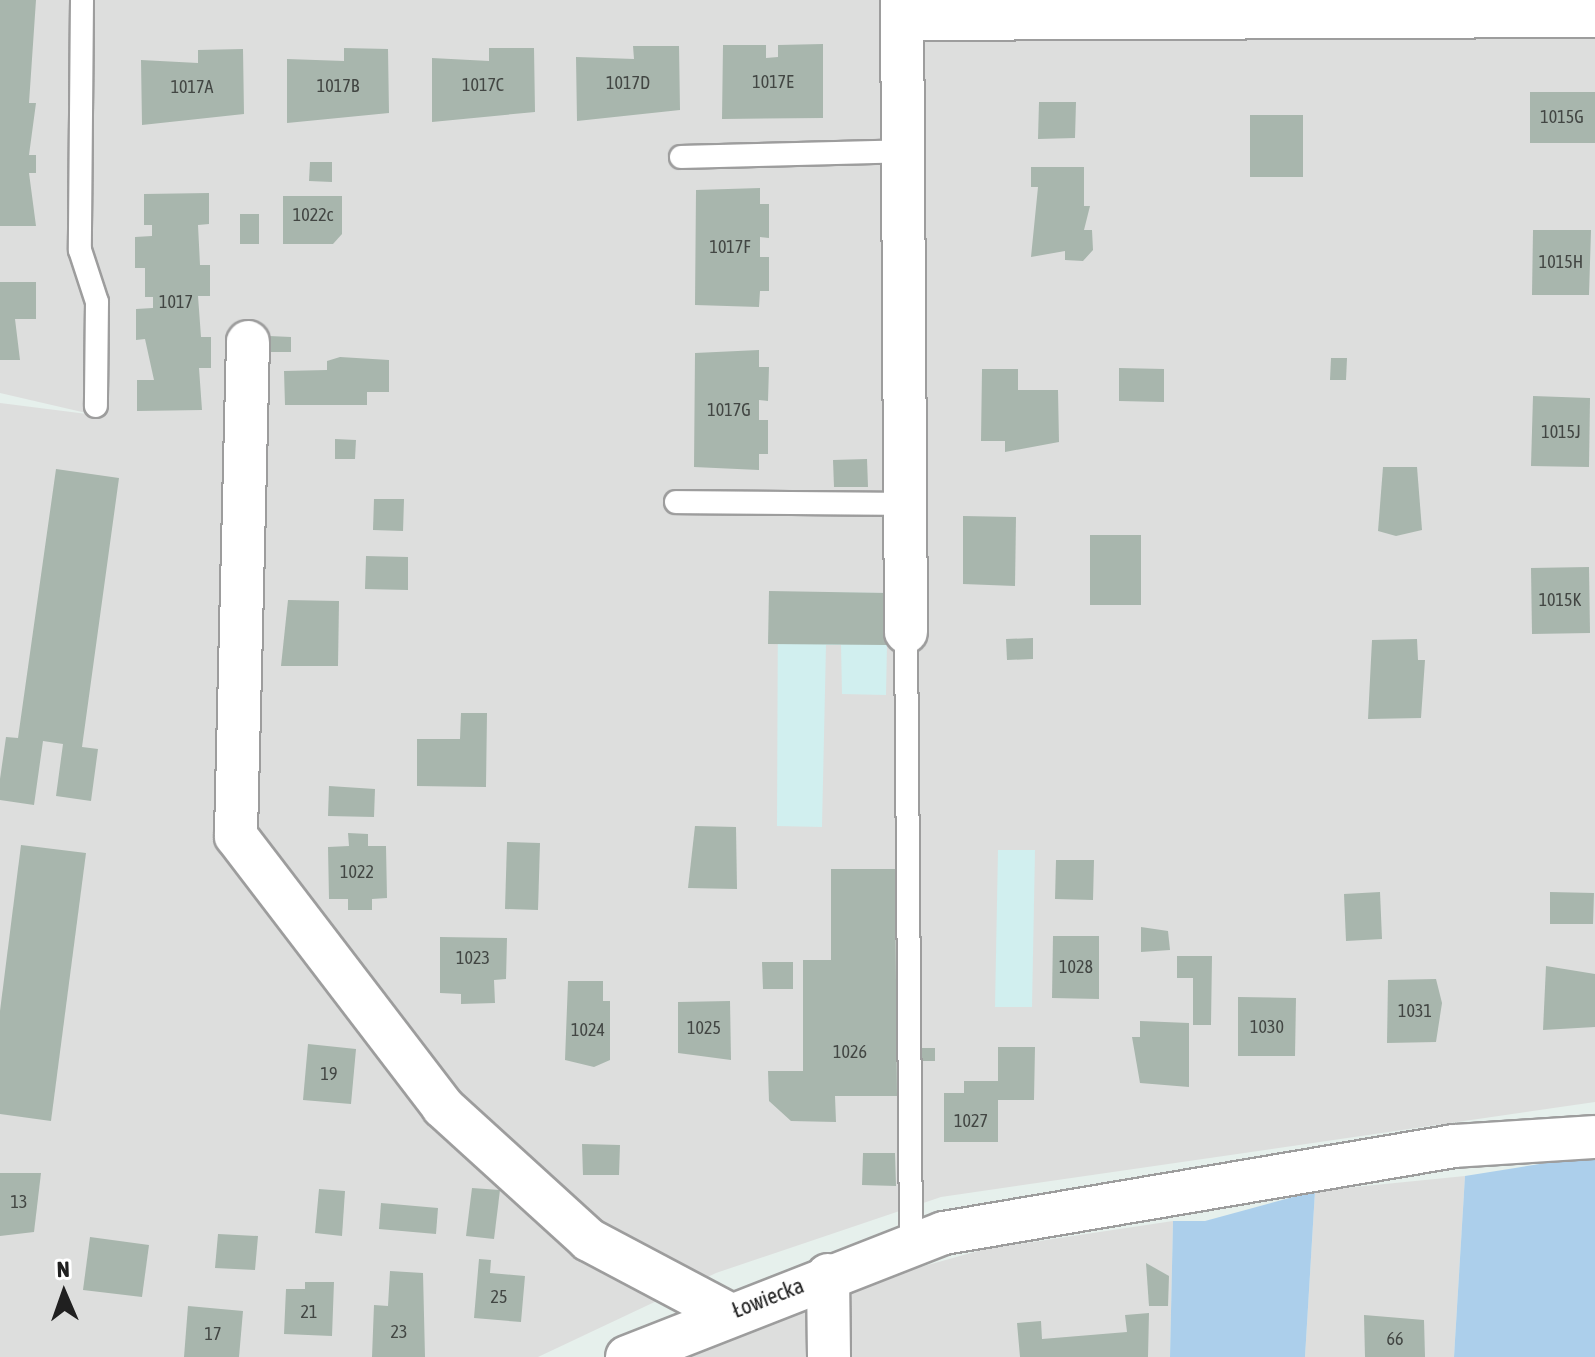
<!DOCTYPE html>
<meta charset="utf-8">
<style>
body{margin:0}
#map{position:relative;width:1595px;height:1357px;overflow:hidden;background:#e6f0ec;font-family:"Asap Condensed",sans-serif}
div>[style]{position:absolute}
.residential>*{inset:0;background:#dddedd}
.farmland>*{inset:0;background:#d1efef}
.grass>*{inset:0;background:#accfeb}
.building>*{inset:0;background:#a8b6ad}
.roads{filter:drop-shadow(2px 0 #9d9d9d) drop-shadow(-2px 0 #9d9d9d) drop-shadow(0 2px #9d9d9d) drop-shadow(0 -2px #9d9d9d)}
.service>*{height:22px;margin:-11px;padding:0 11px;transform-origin:11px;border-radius:11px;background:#fff}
.minor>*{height:42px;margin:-21px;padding:0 21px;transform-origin:21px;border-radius:21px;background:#fff}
span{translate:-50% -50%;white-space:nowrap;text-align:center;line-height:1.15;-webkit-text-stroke:6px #fff;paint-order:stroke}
.number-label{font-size:18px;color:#424643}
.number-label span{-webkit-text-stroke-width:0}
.street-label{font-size:22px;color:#202020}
.north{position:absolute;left:24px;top:1253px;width:80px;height:80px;-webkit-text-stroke:6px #fff;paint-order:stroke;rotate:358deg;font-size:22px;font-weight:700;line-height:32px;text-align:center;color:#202020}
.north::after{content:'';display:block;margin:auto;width:28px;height:36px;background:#202020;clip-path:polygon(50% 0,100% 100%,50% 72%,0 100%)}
</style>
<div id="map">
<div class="residential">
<i style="clip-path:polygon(0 0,1595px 0,1595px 1102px,941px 1197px,716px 1273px,538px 1357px,0 1357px,0 403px,95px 415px,0 393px)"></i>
<i style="clip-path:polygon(1465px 1176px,1454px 1357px,1305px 1357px,1315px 1191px)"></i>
<i style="clip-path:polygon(1173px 1221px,1170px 1357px,681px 1357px,849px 1287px,985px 1249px)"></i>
</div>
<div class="farmland">
<i style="clip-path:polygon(778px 592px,888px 593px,886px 695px,842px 694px,841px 645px,826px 645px,822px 827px,777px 826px)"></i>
<i style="clip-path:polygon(998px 850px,1035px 850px,1032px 1007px,995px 1007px)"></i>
</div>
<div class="grass">
<i style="clip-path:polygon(1595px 1155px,1595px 1357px,1454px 1357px,1465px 1176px)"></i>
<i style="clip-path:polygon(1315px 1191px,1305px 1357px,1170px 1357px,1173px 1221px,1205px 1221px)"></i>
</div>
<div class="building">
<i style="clip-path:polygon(0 0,36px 0,29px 103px,36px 103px,29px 155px,36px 155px,36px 173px,29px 173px,36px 226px,0 226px)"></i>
<i style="clip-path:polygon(823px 44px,823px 118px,722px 119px,723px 45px,766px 45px,766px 58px,778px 57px,778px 45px)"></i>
<i style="clip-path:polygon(633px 46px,679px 46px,680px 110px,577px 121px,576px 57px,634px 59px)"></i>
<i style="clip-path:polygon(344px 48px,388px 49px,389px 113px,287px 123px,287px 59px,344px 61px)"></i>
<i style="clip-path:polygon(489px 48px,534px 48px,535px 112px,432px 122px,432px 58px,489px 61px)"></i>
<i style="clip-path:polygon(243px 49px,244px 114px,142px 125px,141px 60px,198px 63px,198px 50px)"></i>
<i style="clip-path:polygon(1530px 92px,1595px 92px,1595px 143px,1530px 143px)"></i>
<i style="clip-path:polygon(1039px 102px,1076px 102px,1075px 138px,1038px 139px)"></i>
<i style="clip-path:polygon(1250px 115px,1303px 115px,1303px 177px,1250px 177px)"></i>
<i style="clip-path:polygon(310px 162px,332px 162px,332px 182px,309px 181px)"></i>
<i style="clip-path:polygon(1031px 167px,1084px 167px,1084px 206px,1090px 206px,1084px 230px,1092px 230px,1093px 250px,1083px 261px,1065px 260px,1065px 251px,1031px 257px,1038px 187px,1031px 187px)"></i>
<i style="clip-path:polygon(760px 188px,760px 204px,769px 204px,769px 238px,760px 237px,760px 257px,769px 257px,769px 291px,760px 291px,759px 307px,695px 305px,696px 190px)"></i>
<i style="clip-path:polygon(209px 193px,209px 224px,198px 225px,200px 265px,210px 265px,210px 296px,198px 296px,201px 337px,211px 337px,211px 368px,199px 368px,202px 410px,137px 411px,137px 380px,154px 380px,145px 339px,136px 340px,136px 309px,153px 308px,153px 297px,145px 297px,145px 268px,135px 268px,135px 237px,152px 236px,152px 225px,144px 225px,144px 194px)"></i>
<i style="clip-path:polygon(283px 196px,342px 196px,342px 234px,333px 244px,283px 244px)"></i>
<i style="clip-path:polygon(240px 214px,259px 214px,259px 244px,240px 244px)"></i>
<i style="clip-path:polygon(1533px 230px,1591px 230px,1589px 295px,1532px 295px)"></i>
<i style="clip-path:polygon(0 282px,36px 282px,36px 319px,15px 319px,20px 360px,0 360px)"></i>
<i style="clip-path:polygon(269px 336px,291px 337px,291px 352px,268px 352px)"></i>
<i style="clip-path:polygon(759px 350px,759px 367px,769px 367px,768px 401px,759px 400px,759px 420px,768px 420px,768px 454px,759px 454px,759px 470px,694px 467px,695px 353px)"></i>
<i style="clip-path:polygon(340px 357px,389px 360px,389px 392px,367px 392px,367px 405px,285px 405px,284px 371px,327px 370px,327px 361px)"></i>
<i style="clip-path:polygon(1331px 358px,1347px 358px,1346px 380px,1330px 380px)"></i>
<i style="clip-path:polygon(1119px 368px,1164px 369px,1164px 402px,1119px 401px)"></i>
<i style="clip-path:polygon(982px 369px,1018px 369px,1018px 390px,1058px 390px,1059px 442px,1005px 452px,1005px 441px,981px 441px)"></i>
<i style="clip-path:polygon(1533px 396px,1590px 398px,1589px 467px,1531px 466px)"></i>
<i style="clip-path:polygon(335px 439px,356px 440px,355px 459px,335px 459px)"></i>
<i style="clip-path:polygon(867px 459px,868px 487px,834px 487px,833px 460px)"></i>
<i style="clip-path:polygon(1383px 467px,1417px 467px,1422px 530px,1396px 536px,1378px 531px)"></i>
<i style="clip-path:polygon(56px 469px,119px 478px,82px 747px,98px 749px,91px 801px,56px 796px,63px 744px,43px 741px,34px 805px,0 800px,0 779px,6px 737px,18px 738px)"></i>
<i style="clip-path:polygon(374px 499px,404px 499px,403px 531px,373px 530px)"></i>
<i style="clip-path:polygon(963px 516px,1016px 517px,1015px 586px,963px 584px)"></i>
<i style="clip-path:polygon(1090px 535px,1141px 535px,1141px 605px,1090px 605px)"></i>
<i style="clip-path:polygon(366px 556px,408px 557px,408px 590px,365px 589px)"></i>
<i style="clip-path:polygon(1589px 567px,1590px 633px,1532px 634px,1531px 568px)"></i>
<i style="clip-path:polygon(769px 591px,888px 593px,887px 645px,768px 644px)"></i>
<i style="clip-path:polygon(288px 600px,339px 601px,338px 666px,281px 666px)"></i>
<i style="clip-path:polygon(1033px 638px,1033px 659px,1007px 660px,1006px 639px)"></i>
<i style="clip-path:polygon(1417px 639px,1418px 660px,1425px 660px,1421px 718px,1368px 719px,1372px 640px)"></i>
<i style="clip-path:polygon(461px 713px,487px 713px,486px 787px,417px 786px,417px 739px,460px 739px)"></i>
<i style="clip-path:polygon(329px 786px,375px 789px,374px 817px,328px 816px)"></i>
<i style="clip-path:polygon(695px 826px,736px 827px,737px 889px,688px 888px)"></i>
<i style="clip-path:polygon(348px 833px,368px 834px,368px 846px,386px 846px,387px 898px,372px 899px,372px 910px,348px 910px,348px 899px,329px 899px,328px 847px,349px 846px)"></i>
<i style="clip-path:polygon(507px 842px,540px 843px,538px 910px,505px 909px)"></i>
<i style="clip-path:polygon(21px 845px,86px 853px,51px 1121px,0 1114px,0 1011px)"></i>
<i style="clip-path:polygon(1056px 860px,1094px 860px,1093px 900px,1055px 899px)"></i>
<i style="clip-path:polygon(831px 869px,895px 869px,897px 1096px,835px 1096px,836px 1122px,791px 1121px,769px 1101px,768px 1071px,803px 1071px,803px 960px,831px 960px)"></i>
<i style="clip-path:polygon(1380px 892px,1382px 939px,1346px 941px,1344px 894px)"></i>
<i style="clip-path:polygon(1550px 892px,1594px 893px,1593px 924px,1550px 924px)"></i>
<i style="clip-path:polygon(1141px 927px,1168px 931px,1170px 950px,1141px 952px)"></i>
<i style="clip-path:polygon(1053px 936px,1099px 936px,1099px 999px,1052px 998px)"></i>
<i style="clip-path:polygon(440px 937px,507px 938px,506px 979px,494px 980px,495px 1003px,461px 1004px,461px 994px,440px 993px)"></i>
<i style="clip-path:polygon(1177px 956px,1212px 956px,1211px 1025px,1193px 1025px,1193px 978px,1177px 978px)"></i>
<i style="clip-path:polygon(762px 962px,793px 962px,793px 989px,763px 989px)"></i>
<i style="clip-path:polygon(1546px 966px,1595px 974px,1595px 1027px,1543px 1030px)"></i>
<i style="clip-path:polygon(1436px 979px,1442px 1003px,1436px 1042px,1387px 1043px,1388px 980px)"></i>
<i style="clip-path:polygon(568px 981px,603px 981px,603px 1001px,610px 1001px,610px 1060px,594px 1067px,565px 1060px)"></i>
<i style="clip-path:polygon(1238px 997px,1296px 998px,1295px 1056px,1238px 1056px)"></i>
<i style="clip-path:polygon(730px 1001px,731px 1060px,678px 1053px,678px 1002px)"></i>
<i style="clip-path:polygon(1140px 1021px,1189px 1023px,1189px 1087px,1140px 1083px,1132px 1037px,1140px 1037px)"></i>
<i style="clip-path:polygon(308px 1044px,356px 1049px,351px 1104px,303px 1100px)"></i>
<i style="clip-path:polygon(998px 1047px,1035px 1047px,1034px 1100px,998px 1100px,998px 1142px,944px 1142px,944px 1093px,964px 1093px,964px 1081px,998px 1081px)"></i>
<i style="clip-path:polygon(921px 1048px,935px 1048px,935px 1061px,920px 1061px)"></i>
<i style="clip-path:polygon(582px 1144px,620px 1145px,619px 1175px,583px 1175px)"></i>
<i style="clip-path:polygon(863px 1153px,895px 1153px,896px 1186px,862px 1185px)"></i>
<i style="clip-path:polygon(0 1173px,41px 1173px,34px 1232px,0 1236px)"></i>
<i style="clip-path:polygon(472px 1188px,500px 1190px,494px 1239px,466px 1236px)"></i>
<i style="clip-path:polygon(319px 1189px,345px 1191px,342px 1236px,315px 1233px)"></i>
<i style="clip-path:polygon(381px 1203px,438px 1208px,436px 1234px,379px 1229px)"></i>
<i style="clip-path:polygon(218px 1234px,258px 1236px,255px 1270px,215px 1268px)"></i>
<i style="clip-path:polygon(90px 1237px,149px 1245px,142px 1297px,83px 1290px)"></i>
<i style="clip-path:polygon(479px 1259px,491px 1260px,490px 1273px,525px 1276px,521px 1322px,474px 1318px)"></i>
<i style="clip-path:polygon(1146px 1263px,1169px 1276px,1168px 1306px,1149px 1306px)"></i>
<i style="clip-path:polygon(390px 1271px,423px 1273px,425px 1357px,372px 1357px,374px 1305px,388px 1306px)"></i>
<i style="clip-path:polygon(305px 1282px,334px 1282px,332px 1336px,284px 1334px,286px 1289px,305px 1289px)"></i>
<i style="clip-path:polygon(188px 1306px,243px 1311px,239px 1357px,184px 1357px)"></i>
<i style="clip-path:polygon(1149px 1313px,1148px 1357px,1020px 1357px,1017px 1323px,1041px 1321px,1042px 1339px,1127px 1332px,1125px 1315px)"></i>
<i style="clip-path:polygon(1364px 1315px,1424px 1320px,1425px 1357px,1365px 1357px)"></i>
</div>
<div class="roads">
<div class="service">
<i style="left:82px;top:0;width:250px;rotate:90.5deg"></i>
<i style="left:80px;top:250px;width:55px;rotate:71.9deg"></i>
<i style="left:97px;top:302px;width:104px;rotate:90.6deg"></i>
<i style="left:681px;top:157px;width:222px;rotate:-1.5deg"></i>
<i style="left:676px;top:502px;width:229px;rotate:0.5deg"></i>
<i style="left:906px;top:632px;width:611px;rotate:89.53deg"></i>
</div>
<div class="minor">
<i style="left:902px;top:0;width:632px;rotate:89.64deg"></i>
<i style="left:902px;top:19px;width:693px;rotate:-0.25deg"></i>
<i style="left:248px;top:342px;width:494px;rotate:91.4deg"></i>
<i style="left:236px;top:836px;width:341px;rotate:52.6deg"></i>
<i style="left:443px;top:1107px;width:197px;rotate:42.3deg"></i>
<i style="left:589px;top:1240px;width:156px;rotate:27.9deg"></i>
<i style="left:828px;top:1275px;width:82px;rotate:89.3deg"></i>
<i style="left:627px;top:1357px;width:340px;rotate:-21.4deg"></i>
<i style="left:944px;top:1233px;width:517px;rotate:-9.68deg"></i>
<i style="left:1454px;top:1146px;width:141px;rotate:-3.7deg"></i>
</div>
</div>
<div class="number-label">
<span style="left:773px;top:82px">1017E</span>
<span style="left:628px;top:83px">1017D</span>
<span style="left:483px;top:85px">1017C</span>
<span style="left:338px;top:86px">1017B</span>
<span style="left:192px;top:87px">1017A</span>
<span style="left:1562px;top:117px">1015G</span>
<span style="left:313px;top:215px">1022c</span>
<span style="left:730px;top:247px">1017F</span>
<span style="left:1561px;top:262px">1015H</span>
<span style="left:176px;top:302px">1017</span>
<span style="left:729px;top:410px">1017G</span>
<span style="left:1561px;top:432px">1015J</span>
<span style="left:1560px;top:600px">1015K</span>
<span style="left:357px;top:872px">1022</span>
<span style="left:473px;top:958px">1023</span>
<span style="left:1076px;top:967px">1028</span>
<span style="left:1415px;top:1011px">1031</span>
<span style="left:1267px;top:1027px">1030</span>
<span style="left:704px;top:1028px">1025</span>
<span style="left:588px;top:1030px">1024</span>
<span style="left:850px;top:1052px">1026</span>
<span style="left:329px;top:1074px">19</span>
<span style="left:971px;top:1121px">1027</span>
<span style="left:19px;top:1202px">13</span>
<span style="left:499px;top:1297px">25</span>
<span style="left:309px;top:1312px">21</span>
<span style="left:399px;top:1332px">23</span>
<span style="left:213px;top:1334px">17</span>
<span style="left:1395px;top:1339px">66</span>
</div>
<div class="street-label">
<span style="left:768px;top:1298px;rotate:-21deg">Łowiecka</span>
</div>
<div class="north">N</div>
</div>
